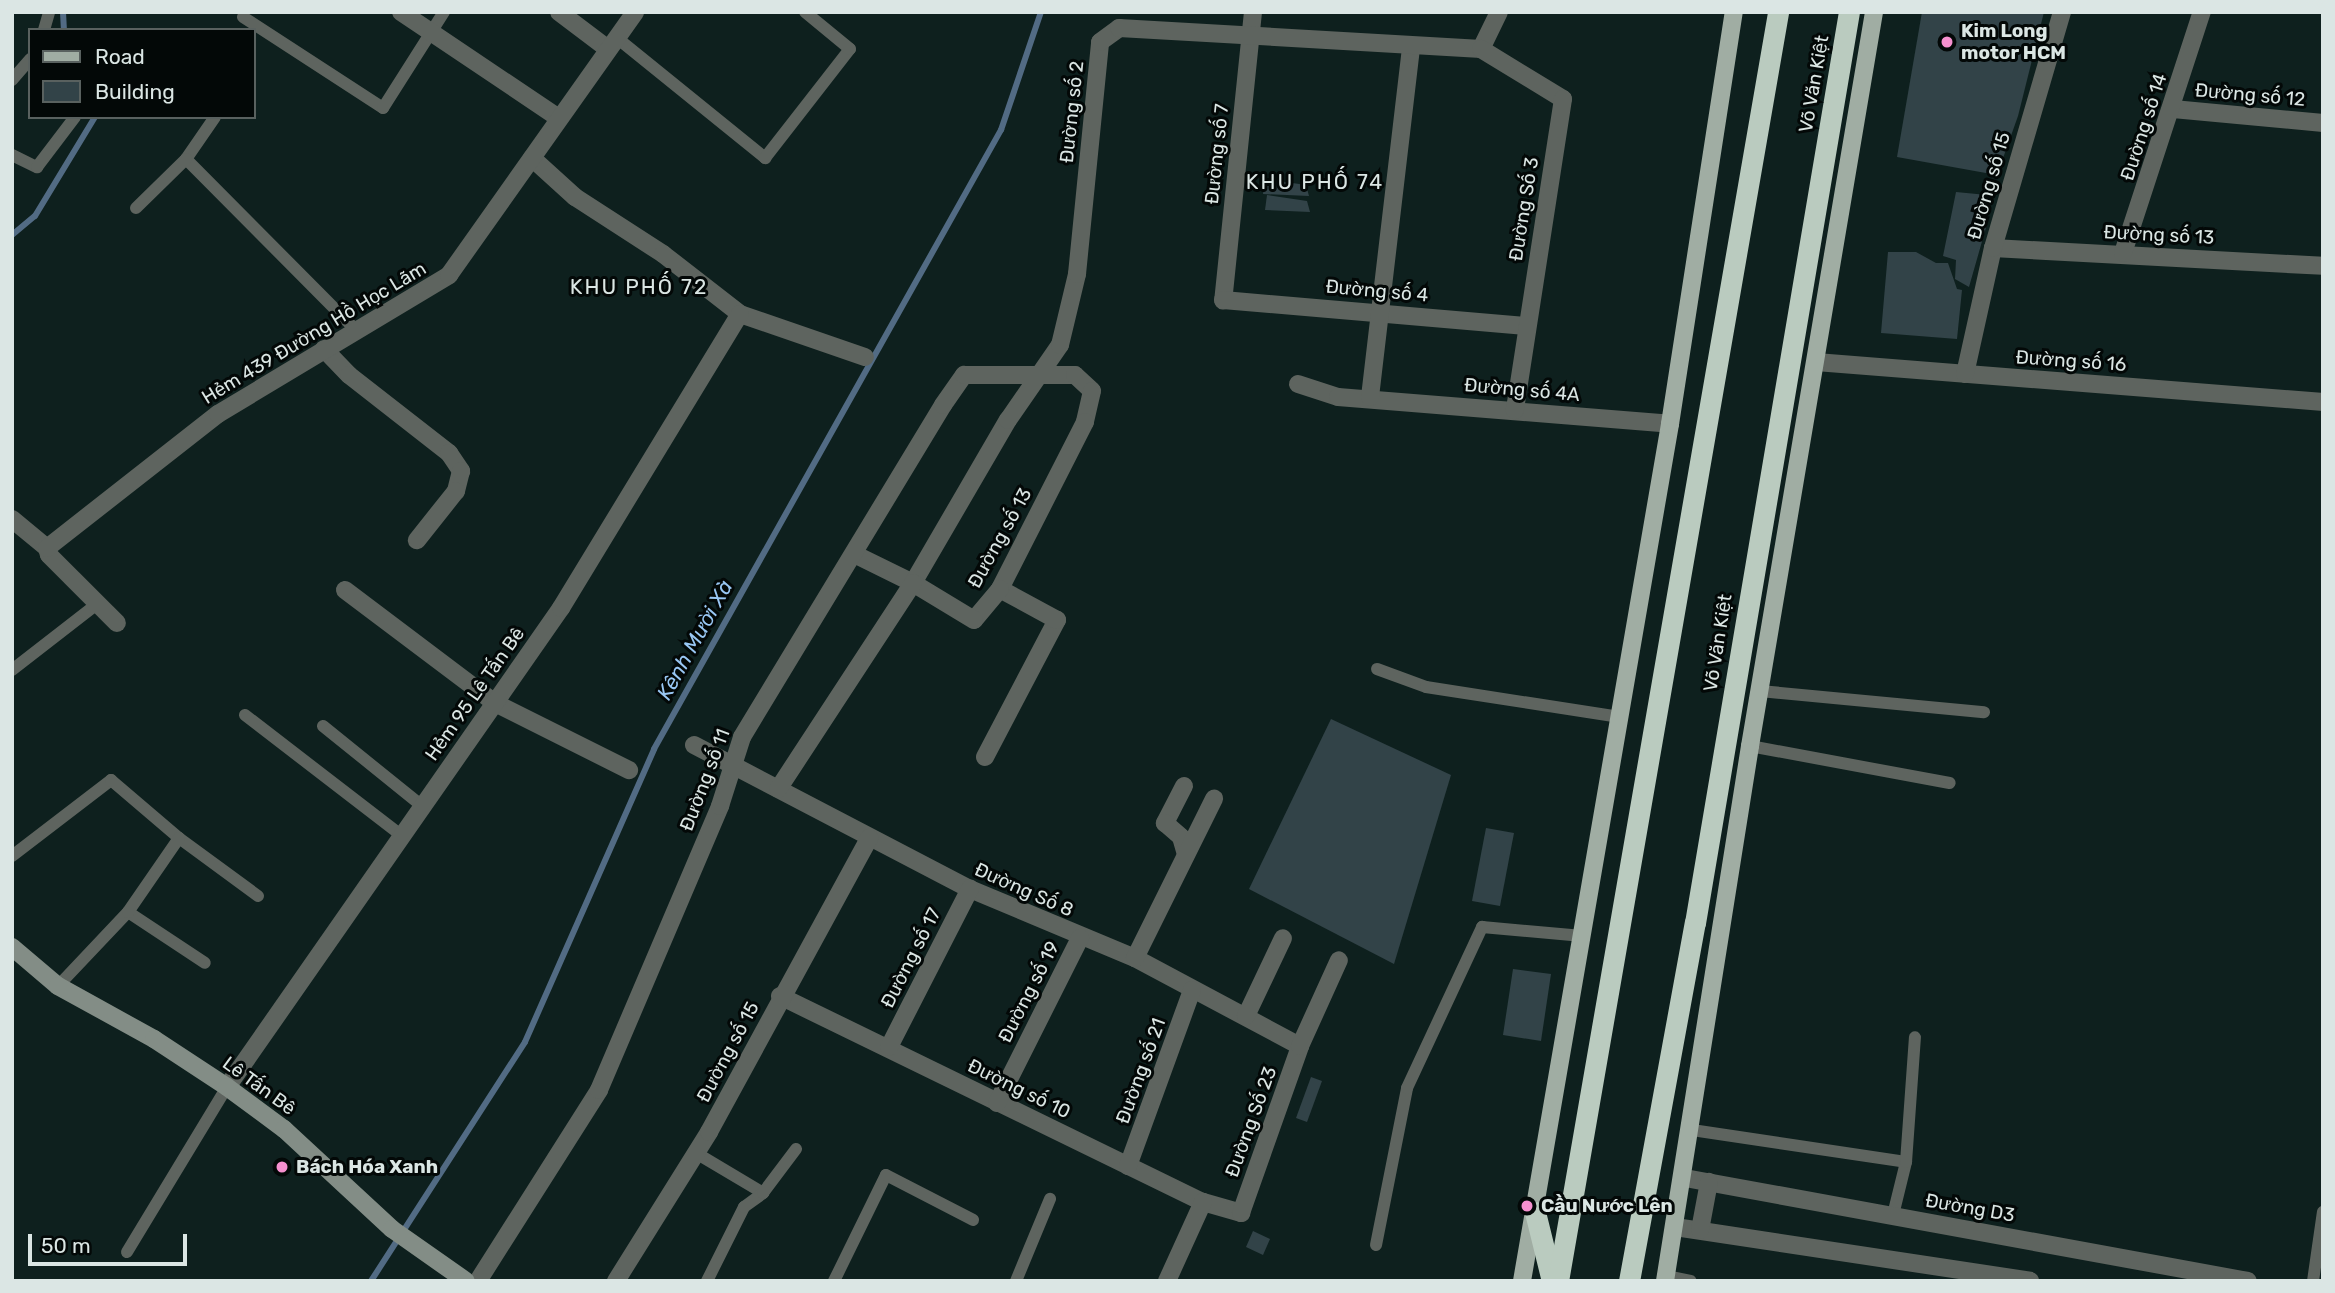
<!DOCTYPE html>
<meta charset="utf-8">
<style>
body{margin:0}
#map{position:relative;width:2335px;height:1293px;overflow:hidden;background:#0e201e;font-family:Rubik,sans-serif}
div>[style]{position:absolute}
.stream>*{height:6px;margin:-3px;padding:0 3px;transform-origin:3px;border-radius:3px;background:#526b84}
.building>*{inset:0;background:#324348}
.lane>*{height:12px;margin:-6px;padding:0 6px;transform-origin:6px;border-radius:6px;background:#5e645f}
.street>*{height:18px;margin:-9px;padding:0 9px;transform-origin:9px;border-radius:9px;background:#5e645f}
.secondary>*{height:18px;margin:-9px;padding:0 9px;transform-origin:9px;border-radius:9px;background:#838d86}
.primary>*{height:18px;margin:-9px;padding:0 9px;transform-origin:9px;border-radius:9px;background:#a0ada3}
.highway>*{height:21px;margin:-10.5px;padding:0 10.5px;transform-origin:10.5px;border-radius:10.5px;background:#bacbbf}
.dots>*{width:19px;height:19px;translate:-50% -50%;box-sizing:border-box;border:4px solid #030807;border-radius:50%}
span{translate:-50% -50%;white-space:nowrap;text-align:center;line-height:1.15;-webkit-text-stroke:6px #030807;paint-order:stroke}
.poi-label{font-size:19px;color:#dbe6e4;font-weight:700}
.left{translate:0 -50%;text-align:left}
.street-label{font-size:19px;color:#dbe6e4}
.neighbourhood-label{font-size:21px;color:#dbe6e4;letter-spacing:2px}
.water-label{font-size:21px;color:#99c7f4;font-style:italic}
.frame{position:absolute;inset:0;border:14px solid #dbe6e4;pointer-events:none}
.legend{position:absolute;left:28px;top:28px;width:228px;height:91px;box-sizing:border-box;background:#030807;border:2px solid #59615f;margin:0;padding:9px 12px;list-style:none;font-size:21px;color:#dbe6e4}
.legend li{display:flex;align-items:center;gap:14px;height:35px}
.legend b{width:35px;border:2px solid #59615f}
.scale{position:absolute;left:28px;top:1234px;width:159px;height:32px;box-sizing:border-box;border:4px solid #dbe6e4;border-top:0;padding-left:9px;font-size:21px;line-height:24px;white-space:nowrap;color:#dbe6e4;-webkit-text-stroke:5px #030807;paint-order:stroke}
</style>
<div id="map">
<div class="stream">
<i style="left:63px;top:12px;width:18px;rotate:87deg"></i>
<i style="left:12px;top:235px;width:30px;rotate:-40deg"></i>
<i style="left:35px;top:216px;width:116px;rotate:-58.8deg"></i>
<i style="left:371px;top:1281px;width:284px;rotate:-57.2deg"></i>
<i style="left:525px;top:1042px;width:320px;rotate:-66.2deg"></i>
<i style="left:654px;top:749px;width:710px;rotate:-60.73deg"></i>
<i style="left:1001px;top:130px;width:125px;rotate:-71.3deg"></i>
</div>
<div class="building">
<i style="clip-path:polygon(1922px 12px,2044px 12px,2018px 116px,1997px 175px,1897px 157px)"></i>
<i style="clip-path:polygon(1265px 179px,1306px 185px,1309px 196px,1263px 194px)"></i>
<i style="clip-path:polygon(1956px 192px,1987px 195px,1981px 223px,1987px 224px,1969px 287px,1955px 279px,1956px 260px,1943px 256px)"></i>
<i style="clip-path:polygon(1267px 195px,1307px 201px,1310px 212px,1265px 210px)"></i>
<i style="clip-path:polygon(1888px 252px,1916px 252px,1936px 263px,1948px 263px,1957px 289px,1962px 290px,1957px 339px,1881px 333px)"></i>
<i style="clip-path:polygon(1331px 719px,1451px 775px,1394px 964px,1249px 889px)"></i>
<i style="clip-path:polygon(1486px 828px,1514px 833px,1500px 906px,1472px 901px)"></i>
<i style="clip-path:polygon(1513px 969px,1551px 974px,1541px 1041px,1503px 1035px)"></i>
<i style="clip-path:polygon(1311px 1077px,1322px 1081px,1307px 1122px,1296px 1118px)"></i>
<i style="clip-path:polygon(1253px 1231px,1270px 1239px,1263px 1255px,1246px 1247px)"></i>
</div>
<div class="lane">
<i style="left:243px;top:17px;width:167px;rotate:33deg"></i>
<i style="left:383px;top:108px;width:114px;rotate:-57.6deg"></i>
<i style="left:44px;top:30px;width:19px;rotate:-74deg"></i>
<i style="left:617px;top:38px;width:191px;rotate:39deg"></i>
<i style="left:765px;top:158px;width:138px;rotate:-52.1deg"></i>
<i style="left:850px;top:49px;width:58px;rotate:-140.6deg"></i>
<i style="left:12px;top:80px;width:28px;rotate:-49deg"></i>
<i style="left:215px;top:117px;width:51px;rotate:124.6deg"></i>
<i style="left:186px;top:159px;width:241px;rotate:45.2deg"></i>
<i style="left:12px;top:155px;width:28px;rotate:26deg"></i>
<i style="left:37px;top:167px;width:63px;rotate:-52.8deg"></i>
<i style="left:136px;top:208px;width:70px;rotate:-44.4deg"></i>
<i style="left:1377px;top:669px;width:52px;rotate:20.2deg"></i>
<i style="left:1426px;top:687px;width:196px;rotate:8.8deg"></i>
<i style="left:12px;top:670px;width:108px;rotate:-37.8deg"></i>
<i style="left:1760px;top:691px;width:225px;rotate:5.4deg"></i>
<i style="left:245px;top:715px;width:198px;rotate:37.6deg"></i>
<i style="left:323px;top:726px;width:127px;rotate:38.9deg"></i>
<i style="left:1750px;top:746px;width:203px;rotate:10.5deg"></i>
<i style="left:12px;top:856px;width:125px;rotate:-37.5deg"></i>
<i style="left:111px;top:780px;width:89px;rotate:40.5deg"></i>
<i style="left:179px;top:838px;width:98px;rotate:36.3deg"></i>
<i style="left:128px;top:912px;width:92px;rotate:33.5deg"></i>
<i style="left:58px;top:986px;width:102px;rotate:-46.6deg"></i>
<i style="left:128px;top:912px;width:90px;rotate:-55.4deg"></i>
<i style="left:1692px;top:1130px;width:216px;rotate:8.5deg"></i>
<i style="left:696px;top:1153px;width:78px;rotate:30.8deg"></i>
<i style="left:1893px;top:1215px;width:55px;rotate:-76.2deg"></i>
<i style="left:1906px;top:1162px;width:125px;rotate:-85.9deg"></i>
<i style="left:1376px;top:1245px;width:160px;rotate:-78.8deg"></i>
<i style="left:1407px;top:1088px;width:178px;rotate:-65deg"></i>
<i style="left:1482px;top:927px;width:101px;rotate:5.1deg"></i>
<i style="left:127px;top:1252px;width:193px;rotate:-58.8deg"></i>
<i style="left:1666px;top:1276px;width:25px;rotate:11deg"></i>
<i style="left:707px;top:1281px;width:83px;rotate:-63.4deg"></i>
<i style="left:744px;top:1207px;width:24px;rotate:-36deg"></i>
<i style="left:763px;top:1193px;width:55px;rotate:-53.1deg"></i>
<i style="left:834px;top:1281px;width:118px;rotate:-63.9deg"></i>
<i style="left:886px;top:1175px;width:98px;rotate:27.3deg"></i>
<i style="left:1016px;top:1281px;width:89px;rotate:-67.5deg"></i>
<i style="left:2313px;top:1281px;width:70px;rotate:-81.8deg"></i>
</div>
<div class="street">
<i style="left:401px;top:12px;width:190px;rotate:33.9deg"></i>
<i style="left:559px;top:12px;width:61px;rotate:37.1deg"></i>
<i style="left:1253px;top:12px;width:290px;rotate:95.9deg"></i>
<i style="left:1223px;top:300px;width:304px;rotate:4.9deg"></i>
<i style="left:1481px;top:49px;width:41px;rotate:-64.1deg"></i>
<i style="left:2173px;top:109px;width:151px;rotate:5.3deg"></i>
<i style="left:532px;top:158px;width:58px;rotate:42.2deg"></i>
<i style="left:575px;top:197px;width:105px;rotate:32.9deg"></i>
<i style="left:663px;top:254px;width:98px;rotate:37.9deg"></i>
<i style="left:740px;top:314px;width:132px;rotate:19deg"></i>
<i style="left:1993px;top:248px;width:330px;rotate:3.1deg"></i>
<i style="left:2123px;top:253px;width:254px;rotate:-71.9deg"></i>
<i style="left:324px;top:349px;width:36px;rotate:46deg"></i>
<i style="left:349px;top:375px;width:127px;rotate:38deg"></i>
<i style="left:449px;top:453px;width:22px;rotate:56deg"></i>
<i style="left:461px;top:471px;width:21px;rotate:104deg"></i>
<i style="left:456px;top:491px;width:63px;rotate:128.5deg"></i>
<i style="left:1816px;top:362px;width:509px;rotate:4.51deg"></i>
<i style="left:1965px;top:374px;width:129px;rotate:-77.5deg"></i>
<i style="left:1993px;top:248px;width:246px;rotate:-73.7deg"></i>
<i style="left:1298px;top:384px;width:42px;rotate:18deg"></i>
<i style="left:1338px;top:397px;width:333px;rotate:4.6deg"></i>
<i style="left:1370px;top:397px;width:353px;rotate:-83.3deg"></i>
<i style="left:12px;top:519px;width:45px;rotate:39.6deg"></i>
<i style="left:47px;top:548px;width:7px;rotate:74deg"></i>
<i style="left:49px;top:555px;width:96px;rotate:45deg"></i>
<i style="left:47px;top:548px;width:217px;rotate:-38.1deg"></i>
<i style="left:218px;top:414px;width:270px;rotate:-31deg"></i>
<i style="left:449px;top:275px;width:322px;rotate:-54.7deg"></i>
<i style="left:854px;top:554px;width:66px;rotate:26.2deg"></i>
<i style="left:913px;top:583px;width:189px;rotate:-59.8deg"></i>
<i style="left:1008px;top:420px;width:91px;rotate:-55.3deg"></i>
<i style="left:1060px;top:345px;width:73px;rotate:-76.5deg"></i>
<i style="left:1077px;top:274px;width:233px;rotate:-84.3deg"></i>
<i style="left:1100px;top:42px;width:24px;rotate:-36deg"></i>
<i style="left:1119px;top:28px;width:363px;rotate:3.3deg"></i>
<i style="left:1481px;top:49px;width:96px;rotate:31.4deg"></i>
<i style="left:1563px;top:99px;width:315px;rotate:98.8deg"></i>
<i style="left:345px;top:590px;width:188px;rotate:37deg"></i>
<i style="left:495px;top:703px;width:150px;rotate:26.6deg"></i>
<i style="left:694px;top:745px;width:311px;rotate:27.6deg"></i>
<i style="left:970px;top:889px;width:179px;rotate:22.7deg"></i>
<i style="left:1135px;top:958px;width:187px;rotate:28.1deg"></i>
<i style="left:985px;top:757px;width:155px;rotate:-62.3deg"></i>
<i style="left:1057px;top:620px;width:65px;rotate:-151.5deg"></i>
<i style="left:1184px;top:786px;width:42px;rotate:117.2deg"></i>
<i style="left:1165px;top:823px;width:21px;rotate:41deg"></i>
<i style="left:1181px;top:837px;width:18px;rotate:74deg"></i>
<i style="left:1135px;top:958px;width:178px;rotate:-63.6deg"></i>
<i style="left:780px;top:996px;width:470px;rotate:26deg"></i>
<i style="left:1203px;top:1202px;width:40px;rotate:16deg"></i>
<i style="left:1241px;top:1213px;width:177px;rotate:-70.5deg"></i>
<i style="left:1300px;top:1046px;width:94px;rotate:-65.6deg"></i>
<i style="left:1246px;top:1016px;width:86px;rotate:-64.6deg"></i>
<i style="left:889px;top:1047px;width:178px;rotate:-62.9deg"></i>
<i style="left:227px;top:1087px;width:584px;rotate:-55.11deg"></i>
<i style="left:561px;top:608px;width:344px;rotate:-58.7deg"></i>
<i style="left:997px;top:1103px;width:185px;rotate:-63.3deg"></i>
<i style="left:1128px;top:1166px;width:187px;rotate:-70deg"></i>
<i style="left:1685px;top:1178px;width:572px;rotate:10.37deg"></i>
<i style="left:1675px;top:1227px;width:359px;rotate:8.6deg"></i>
<i style="left:1700px;top:1230px;width:49px;rotate:-79.4deg"></i>
<i style="left:478px;top:1281px;width:226px;rotate:-57.6deg"></i>
<i style="left:599px;top:1090px;width:309px;rotate:-66.9deg"></i>
<i style="left:720px;top:806px;width:72px;rotate:-72.3deg"></i>
<i style="left:742px;top:737px;width:388px;rotate:-58.8deg"></i>
<i style="left:943px;top:405px;width:37px;rotate:-55deg"></i>
<i style="left:964px;top:375px;width:111px"></i>
<i style="left:1075px;top:375px;width:23px;rotate:43deg"></i>
<i style="left:1092px;top:391px;width:32px;rotate:103deg"></i>
<i style="left:1085px;top:422px;width:187px;rotate:117deg"></i>
<i style="left:1000px;top:589px;width:40px;rotate:130deg"></i>
<i style="left:974px;top:620px;width:71px;rotate:-148.8deg"></i>
<i style="left:913px;top:583px;width:246px;rotate:123.2deg"></i>
<i style="left:616px;top:1281px;width:176px;rotate:-58deg"></i>
<i style="left:709px;top:1132px;width:335px;rotate:-61.4deg"></i>
<i style="left:1167px;top:1281px;width:87px;rotate:-65.5deg"></i>
</div>
<div class="secondary">
<i style="left:12px;top:947px;width:60px;rotate:40.3deg"></i>
<i style="left:58px;top:986px;width:110px;rotate:28.9deg"></i>
<i style="left:154px;top:1039px;width:87px;rotate:33.3deg"></i>
<i style="left:227px;top:1087px;width:71px;rotate:36.4deg"></i>
<i style="left:284px;top:1129px;width:147px;rotate:42.8deg"></i>
<i style="left:392px;top:1229px;width:90px;rotate:35.1deg"></i>
</div>
<div class="primary">
<i style="left:1522px;top:1281px;width:870px;rotate:-80.2deg"></i>
<i style="left:1670px;top:424px;width:417px;rotate:-81.2deg"></i>
<i style="left:1665px;top:1281px;width:542px;rotate:-80.97deg"></i>
<i style="left:1750px;top:746px;width:744px;rotate:-80.41deg"></i>
</div>
<div class="highway">
<i style="left:1535px;top:1212px;width:71px;rotate:76.2deg"></i>
<i style="left:1558px;top:1281px;width:1288px;rotate:-80.16deg"></i>
<i style="left:1629px;top:1281px;width:364px;rotate:-79.6deg"></i>
<i style="left:1695px;top:923px;width:924px;rotate:-80.41deg"></i>
</div>
<div class="dots">
<i style="left:1947px;top:42px;background:#f690cf"></i>
<i style="left:282px;top:1167px;background:#f690cf"></i>
<i style="left:1527px;top:1206px;background:#f690cf"></i>
</div>
<div class="poi-label">
<span class="left" style="left:1961px;top:42px">Kim Long<br>motor HCM</span>
<span class="left" style="left:296px;top:1167px">Bách Hóa Xanh</span>
<span class="left" style="left:1541px;top:1206px">Cầu Nước Lên</span>
</div>
<div class="street-label">
<span style="left:1814px;top:84px;rotate:-80deg">Võ Văn Kiệt</span>
<span style="left:2250px;top:95px;rotate:5deg">Đường số 12</span>
<span style="left:1072px;top:112px;rotate:-84deg">Đường số 2</span>
<span style="left:2144px;top:127px;rotate:-72deg">Đường số 14</span>
<span style="left:1217px;top:154px;rotate:-84deg">Đường số 7</span>
<span style="left:1989px;top:186px;rotate:-74deg">Đường số 15</span>
<span style="left:1524px;top:209px;rotate:-81deg">Đường Số 3</span>
<span style="left:2159px;top:235px;rotate:3deg">Đường số 13</span>
<span style="left:1377px;top:291px;rotate:5deg">Đường số 4</span>
<span style="left:314px;top:333px;rotate:-31deg">Hẻm 439 Đường Hồ Học Lãm</span>
<span style="left:2071px;top:361px;rotate:4deg">Đường số 16</span>
<span style="left:1522px;top:390px;rotate:5deg">Đường số 4A</span>
<span style="left:1000px;top:538px;rotate:-61deg">Đường số 13</span>
<span style="left:1718px;top:643px;rotate:-81deg">Võ Văn Kiệt</span>
<span style="left:475px;top:694px;rotate:-55deg">Hẻm 95 Lê Tấn Bê</span>
<span style="left:705px;top:780px;rotate:-69deg">Đường số 11</span>
<span style="left:1024px;top:890px;rotate:24deg">Đường Số 8</span>
<span style="left:911px;top:958px;rotate:-63deg">Đường số 17</span>
<span style="left:1029px;top:992px;rotate:-63deg">Đường số 19</span>
<span style="left:728px;top:1052px;rotate:-62deg">Đường số 15</span>
<span style="left:1141px;top:1071px;rotate:-70deg">Đường số 21</span>
<span style="left:259px;top:1086px;rotate:36deg">Lê Tấn Bê</span>
<span style="left:1019px;top:1089px;rotate:26deg">Đường số 10</span>
<span style="left:1251px;top:1122px;rotate:-70deg">Đường Số 23</span>
<span style="left:1970px;top:1208px;rotate:10deg">Đường D3</span>
</div>
<div class="neighbourhood-label">
<span style="left:1315px;top:182px">KHU PHỐ 74</span>
<span style="left:639px;top:287px">KHU PHỐ 72</span>
</div>
<div class="water-label">
<span style="left:695px;top:640px;rotate:-61deg">Kênh Mười Xà</span>
</div>
<div class="frame"></div>
<ul class="legend">
<li><b style="height:9px;background:#a0ada3"></b>Road</li>
<li><b style="height:19px;background:#324348"></b>Building</li>
</ul>
<div class="scale">50 m</div>
</div>
